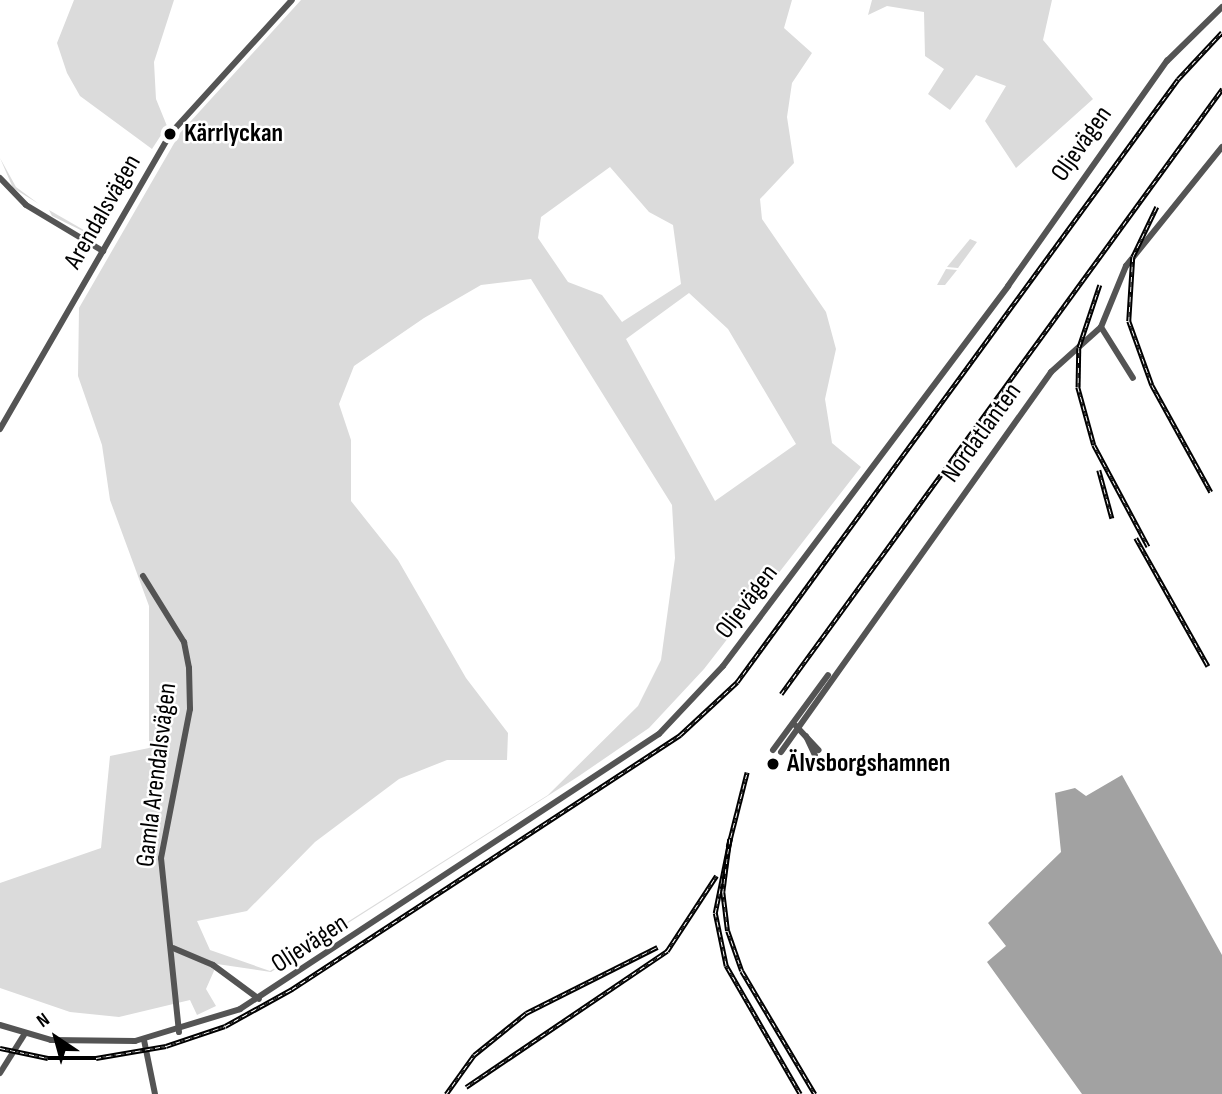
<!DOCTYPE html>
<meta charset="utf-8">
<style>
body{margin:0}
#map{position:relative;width:1222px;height:1094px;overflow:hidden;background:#fff;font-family:"Sofia Sans Condensed",sans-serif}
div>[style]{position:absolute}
.green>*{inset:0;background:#dbdbdb}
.water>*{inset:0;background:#a2a2a2}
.minor>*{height:6px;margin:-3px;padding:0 3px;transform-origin:3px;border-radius:3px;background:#545454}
.rail>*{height:4.5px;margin-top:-2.25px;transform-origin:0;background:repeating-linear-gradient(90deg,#fff 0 5px,#000 0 10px);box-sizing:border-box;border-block:2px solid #000}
.dots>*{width:19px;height:19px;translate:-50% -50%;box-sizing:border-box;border:4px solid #fff;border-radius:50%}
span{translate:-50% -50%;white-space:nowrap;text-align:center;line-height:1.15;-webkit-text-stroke:5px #fff;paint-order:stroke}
.poi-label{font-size:26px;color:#000;font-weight:700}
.left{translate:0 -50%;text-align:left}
.street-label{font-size:26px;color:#000}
.north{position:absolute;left:21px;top:1003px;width:70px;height:70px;-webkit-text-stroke:5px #fff;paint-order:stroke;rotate:324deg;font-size:19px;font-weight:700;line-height:28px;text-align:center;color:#000}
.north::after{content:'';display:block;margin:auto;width:24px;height:32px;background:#000;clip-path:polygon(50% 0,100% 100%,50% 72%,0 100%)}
</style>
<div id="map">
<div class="green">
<i style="clip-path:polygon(74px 0,174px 0,154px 62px,156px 99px,167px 126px,152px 149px,80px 96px,67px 73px,57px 43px)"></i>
<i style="clip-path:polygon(evenodd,301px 0,792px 0,784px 28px,812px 53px,792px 83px,787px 117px,794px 163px,760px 199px,762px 219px,826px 312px,836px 349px,825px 399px,832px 443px,861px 467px,704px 669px,649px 728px,579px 776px,271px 972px,217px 964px,206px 989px,216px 1006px,197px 1015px,190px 1000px,119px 1017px,70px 1012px,0 988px,0 883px,101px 848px,110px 756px,149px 748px,149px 606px,110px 500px,102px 445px,78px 376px,79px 308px,180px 133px,301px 0,610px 167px,649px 212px,673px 225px,681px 284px,622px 322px,602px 295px,568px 282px,538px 238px,541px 217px,610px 167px,301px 0,531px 279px,672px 505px,675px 558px,661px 660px,638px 706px,548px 795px,270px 971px,210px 950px,197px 921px,247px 911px,315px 842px,399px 779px,447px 760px,507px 760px,508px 733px,466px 678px,398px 560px,351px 501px,351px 440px,339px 404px,354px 366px,424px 318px,481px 285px,531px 279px,301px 0,689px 293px,728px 329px,796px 444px,715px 501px,626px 339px,689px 293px)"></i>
<i style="clip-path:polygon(872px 0,1052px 0,1043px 40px,1093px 99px,1016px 168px,985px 121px,1006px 86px,976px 75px,950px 110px,928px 94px,944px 69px,925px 56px,924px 12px,887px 6px,868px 15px)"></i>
<i style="clip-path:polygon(0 158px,16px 187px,39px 204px,13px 188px)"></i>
<i style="clip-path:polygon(49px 210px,96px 237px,97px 238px,52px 216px)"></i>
<i style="clip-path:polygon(970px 239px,977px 242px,958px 268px,947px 267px)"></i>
<i style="clip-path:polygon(946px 269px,957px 270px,945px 285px,937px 285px)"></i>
</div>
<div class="water">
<i style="clip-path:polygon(1122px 775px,1222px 955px,1222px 1094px,1082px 1094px,987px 962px,1006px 946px,988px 923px,1061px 852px,1055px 793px,1075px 788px,1086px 796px)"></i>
</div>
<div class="minor">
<i style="left:0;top:178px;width:37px;rotate:46deg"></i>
<i style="left:26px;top:205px;width:90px;rotate:30.9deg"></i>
<i style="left:1101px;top:327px;width:60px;rotate:57.9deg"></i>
<i style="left:0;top:429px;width:340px;rotate:-60deg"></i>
<i style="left:170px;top:134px;width:181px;rotate:-47.7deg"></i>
<i style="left:143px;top:576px;width:78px;rotate:58.2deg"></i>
<i style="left:184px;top:642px;width:26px;rotate:79deg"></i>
<i style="left:189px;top:668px;width:41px;rotate:88.6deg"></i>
<i style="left:190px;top:709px;width:152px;rotate:101deg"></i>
<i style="left:161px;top:858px;width:175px;rotate:84.1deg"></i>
<i style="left:796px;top:726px;width:33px;rotate:47deg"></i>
<i style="left:806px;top:736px;width:21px;rotate:65deg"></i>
<i style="left:773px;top:750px;width:93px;rotate:-53.7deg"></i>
<i style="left:781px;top:752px;width:466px;rotate:-54.6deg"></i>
<i style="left:1051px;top:372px;width:67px;rotate:-42deg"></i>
<i style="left:1101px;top:327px;width:66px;rotate:-67.7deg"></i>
<i style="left:1126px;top:266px;width:153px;rotate:-51.1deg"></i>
<i style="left:173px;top:948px;width:43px;rotate:23deg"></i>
<i style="left:213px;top:965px;width:57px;rotate:36.5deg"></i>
<i style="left:0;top:1025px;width:53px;rotate:16.4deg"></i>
<i style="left:51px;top:1040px;width:84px;rotate:0.7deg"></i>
<i style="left:135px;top:1041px;width:110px;rotate:-16.9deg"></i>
<i style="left:240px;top:1009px;width:501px;rotate:-33.28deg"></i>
<i style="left:659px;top:734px;width:93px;rotate:-46.7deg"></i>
<i style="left:723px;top:666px;width:475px;rotate:-53.1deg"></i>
<i style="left:1008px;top:286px;width:276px;rotate:-54.8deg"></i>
<i style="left:1167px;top:61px;width:77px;rotate:-44.5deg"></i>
<i style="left:144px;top:1040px;width:55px;rotate:78.5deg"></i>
<i style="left:0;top:1073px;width:45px;rotate:-57.7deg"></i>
</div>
<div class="rail">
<i style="left:1157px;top:207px;width:55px;rotate:115.6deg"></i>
<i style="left:1133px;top:257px;width:64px;rotate:93.6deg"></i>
<i style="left:1129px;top:321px;width:68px;rotate:70.2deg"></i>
<i style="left:1152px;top:385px;width:122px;rotate:61.1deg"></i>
<i style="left:1100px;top:285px;width:66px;rotate:108.4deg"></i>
<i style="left:1079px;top:348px;width:39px;rotate:91deg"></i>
<i style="left:1078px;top:387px;width:60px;rotate:74.6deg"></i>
<i style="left:1094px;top:445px;width:115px;rotate:61.9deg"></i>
<i style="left:1099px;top:470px;width:50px;rotate:74.8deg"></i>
<i style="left:1136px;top:538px;width:147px;rotate:60.6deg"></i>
<i style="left:781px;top:694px;width:749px;rotate:-53.91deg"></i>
<i style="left:728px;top:847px;width:77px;rotate:-75.8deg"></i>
<i style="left:0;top:1048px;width:49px;rotate:11.8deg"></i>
<i style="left:48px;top:1058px;width:48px"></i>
<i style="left:96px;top:1058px;width:71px;rotate:-9.7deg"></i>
<i style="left:166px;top:1046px;width:62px;rotate:-18.7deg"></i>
<i style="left:225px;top:1026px;width:77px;rotate:-28.9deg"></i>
<i style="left:292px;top:989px;width:464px;rotate:-33.2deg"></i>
<i style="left:680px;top:735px;width:78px;rotate:-42.9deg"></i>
<i style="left:737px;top:682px;width:747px;rotate:-53.82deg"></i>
<i style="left:1178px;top:79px;width:64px;rotate:-46.9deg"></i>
<i style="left:466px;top:1087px;width:243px;rotate:-34.1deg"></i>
<i style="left:667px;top:951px;width:90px;rotate:-56.8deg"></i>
<i style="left:446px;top:1094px;width:48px;rotate:-54.3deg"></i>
<i style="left:474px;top:1055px;width:67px;rotate:-38.9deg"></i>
<i style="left:526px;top:1013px;width:147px;rotate:-26.7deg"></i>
<i style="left:800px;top:1094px;width:148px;rotate:-120deg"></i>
<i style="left:726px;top:966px;width:54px;rotate:-101.7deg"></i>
<i style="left:715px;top:913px;width:76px;rotate:-78.5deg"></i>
<i style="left:730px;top:839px;width:53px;rotate:97.5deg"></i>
<i style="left:723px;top:892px;width:39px;rotate:83deg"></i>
<i style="left:728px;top:931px;width:42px;rotate:70.7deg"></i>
<i style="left:742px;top:971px;width:143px;rotate:59.3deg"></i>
</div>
<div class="dots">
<i style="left:170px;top:134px;background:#000"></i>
<i style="left:773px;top:764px;background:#000"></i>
</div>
<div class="poi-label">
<span class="left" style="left:184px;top:134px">Kärrlyckan</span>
<span class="left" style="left:787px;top:764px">Älvsborgshamnen</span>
</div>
<div class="street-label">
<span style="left:1082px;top:144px;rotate:-55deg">Oljevägen</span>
<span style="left:103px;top:212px;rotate:-60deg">Arendalsvägen</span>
<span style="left:982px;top:433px;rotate:-54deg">Nordatlanten</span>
<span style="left:747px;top:602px;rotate:-53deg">Oljevägen</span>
<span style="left:157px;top:775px;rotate:-83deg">Gamla Arendalsvägen</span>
<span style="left:310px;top:944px;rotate:-33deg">Oljevägen</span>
</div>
<div class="north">N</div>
</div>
